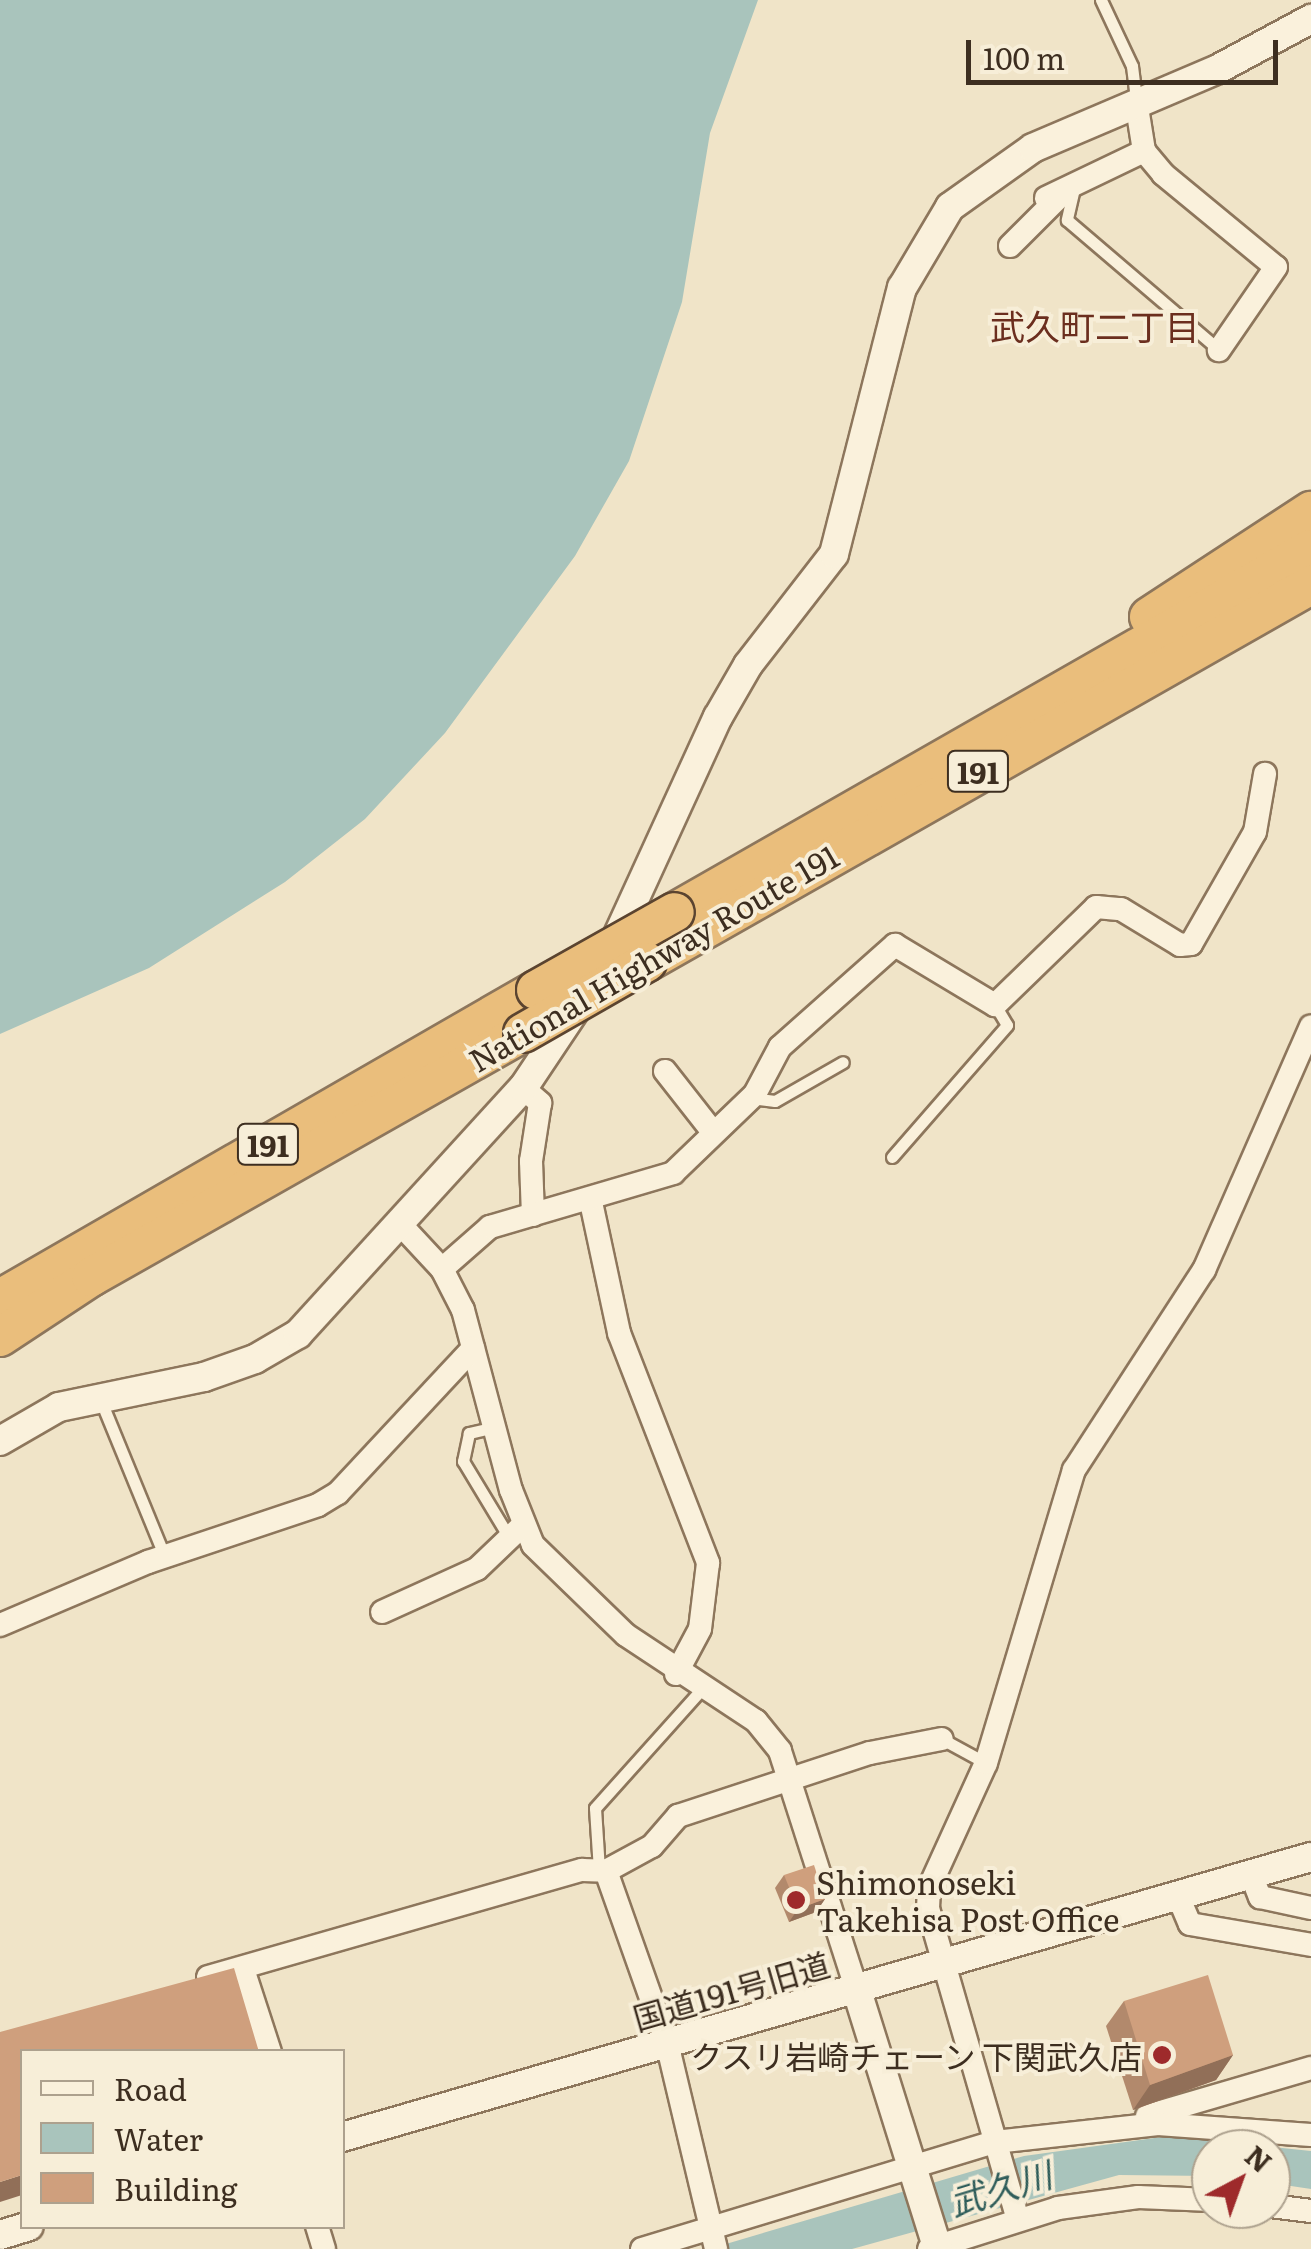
<!DOCTYPE html>
<meta charset="utf-8">
<style>
body{margin:0}
#map{position:relative;width:1311px;height:2249px;overflow:hidden;background:#f0e4c8;font-family:Literata,"Noto Sans JP",serif}
div>[style]{position:absolute}
.water>*{inset:0;background:#a9c4bc}
.roads{filter:drop-shadow(2px 0 #8d765c) drop-shadow(-2px 0 #8d765c) drop-shadow(0 2px #8d765c) drop-shadow(0 -2px #8d765c)}
.service>*{height:11px;margin:-5.5px;padding:0 5.5px;transform-origin:5.5px;border-radius:5.5px;background:#faf1dc}
.minor>*{height:22px;margin:-11px;padding:0 11px;transform-origin:11px;border-radius:11px;background:#faf1dc}
.tertiary>*{height:28px;margin:-14px;padding:0 14px;transform-origin:14px;border-radius:14px;background:#faf1dc}
.trunk>*{height:38px;margin:-19px;padding:0 19px;transform-origin:19px;border-radius:19px;background:#eabe7c}
.bridges{filter:drop-shadow(2px 0 #5b4430) drop-shadow(-2px 0 #5b4430) drop-shadow(0 2px #5b4430) drop-shadow(0 -2px #5b4430)}
.trunk-bridge>*{height:38px;margin:-19px;padding:0 19px;transform-origin:19px;border-radius:19px;background:#eabe7c}
.wall>*{inset:0;background:#b2896c}
.shaded-wall>*{inset:0;background:#916f58}
.building>*{inset:0;background:#cf9f7d}
.dots>*{width:28px;height:28px;translate:-50% -50%;box-sizing:border-box;border:5px solid #f7eed8;border-radius:50%}
span{translate:-50% -50%;white-space:nowrap;text-align:center;line-height:1.15;-webkit-text-stroke:8px #f7eed8;paint-order:stroke}
.shield-label span{padding:2px 8px;background:#f7eed8;border:2px solid;border-radius:8px;-webkit-text-stroke-width:0}
.shield-label{font-size:30px;color:#3d2e20;font-weight:700}
.street-label{font-size:32px;color:#3d2e20}
.poi-label{font-size:32px;color:#3d2e20}
.left{translate:0 -50%;text-align:left}
.right{translate:-100% -50%;text-align:right}
.neighbourhood-label{font-size:35px;color:#6b2e1e}
.water-label{font-size:35px;color:#2f5d5a;font-style:italic}
.legend{position:absolute;left:20px;top:2049px;width:325px;height:180px;box-sizing:border-box;background:#f7eed8;border:2px solid #ada18e;margin:0;padding:12px 18px;list-style:none;font-size:30px;color:#3d2e20}
.legend li{display:flex;align-items:center;gap:20px;height:50px}
.legend b{width:50px;border:2px solid #ada18e}
.north{position:absolute;left:1191px;top:2129px;width:100px;height:100px;box-sizing:border-box;background:#f7eed8;border:2px solid #ada18e;border-radius:50%;rotate:41deg;font-size:28px;font-weight:700;line-height:40px;text-align:center;color:#3d2e20}
.north::after{content:'';display:block;margin:auto;width:35px;height:45px;background:#9e2a2b;clip-path:polygon(50% 0,100% 100%,50% 72%,0 100%)}
.scale{position:absolute;left:966px;top:40px;width:312px;height:45px;box-sizing:border-box;border:5px solid #3d2e20;border-top:0;padding-left:12px;font-size:30px;line-height:35px;white-space:nowrap;color:#3d2e20;-webkit-text-stroke:8px #f7eed8;paint-order:stroke}
</style>
<div id="map">
<div class="water">
<i style="clip-path:polygon(0 0,758px 0,710px 133px,682px 302px,629px 461px,575px 556px,445px 733px,365px 819px,285px 882px,149px 968px,0 1034px)"></i>
<i style="clip-path:polygon(1169px 2136px,1311px 2151px,1311px 2189px,1271px 2183px,1271px 2149px,1211px 2149px,1211px 2176px,1119px 2175px,852px 2249px,709px 2249px,1024px 2156px)"></i>
</div>
<div class="roads">
<div class="service">
<i style="left:1101px;top:0;width:73px;rotate:64.8deg"></i>
<i style="left:1132px;top:66px;width:35px;rotate:83deg"></i>
<i style="left:1075px;top:184px;width:37px;rotate:103deg"></i>
<i style="left:1067px;top:220px;width:200px;rotate:40.5deg"></i>
<i style="left:751px;top:1098px;width:24px;rotate:7deg"></i>
<i style="left:775px;top:1101px;width:78px;rotate:-29.8deg"></i>
<i style="left:892px;top:1157px;width:175px;rotate:-48.9deg"></i>
<i style="left:1007px;top:1025px;width:23px;rotate:-121deg"></i>
<i style="left:105px;top:1411px;width:158px;rotate:67.7deg"></i>
<i style="left:495px;top:1427px;width:27px;rotate:167deg"></i>
<i style="left:469px;top:1433px;width:29px;rotate:102deg"></i>
<i style="left:463px;top:1461px;width:91px;rotate:58.9deg"></i>
<i style="left:942px;top:1739px;width:50px;rotate:28.6deg"></i>
<i style="left:599px;top:1870px;width:62px;rotate:-93.7deg"></i>
<i style="left:595px;top:1808px;width:159px;rotate:-48.1deg"></i>
</div>
<div class="minor">
<i style="left:1136px;top:101px;width:51px;rotate:80.9deg"></i>
<i style="left:1144px;top:151px;width:30px;rotate:50deg"></i>
<i style="left:1163px;top:174px;width:146px;rotate:39.5deg"></i>
<i style="left:1276px;top:267px;width:101px;rotate:124.5deg"></i>
<i style="left:1046px;top:198px;width:109px;rotate:-25.6deg"></i>
<i style="left:1010px;top:246px;width:75px;rotate:-45deg"></i>
<i style="left:665px;top:1071px;width:76px;rotate:51.9deg"></i>
<i style="left:523px;top:1088px;width:23px;rotate:41deg"></i>
<i style="left:540px;top:1103px;width:59px;rotate:98.8deg"></i>
<i style="left:531px;top:1161px;width:54px;rotate:87.9deg"></i>
<i style="left:591px;top:1202px;width:134px;rotate:77.9deg"></i>
<i style="left:619px;top:1333px;width:247px;rotate:68.8deg"></i>
<i style="left:708px;top:1563px;width:66px;rotate:96.9deg"></i>
<i style="left:700px;top:1629px;width:51px;rotate:118.1deg"></i>
<i style="left:401px;top:1225px;width:60px;rotate:47deg"></i>
<i style="left:442px;top:1269px;width:46px;rotate:62.9deg"></i>
<i style="left:463px;top:1310px;width:186px;rotate:75.1deg"></i>
<i style="left:511px;top:1490px;width:59px;rotate:68.2deg"></i>
<i style="left:533px;top:1545px;width:129px;rotate:44.1deg"></i>
<i style="left:626px;top:1635px;width:156px;rotate:33.5deg"></i>
<i style="left:756px;top:1721px;width:38px;rotate:51deg"></i>
<i style="left:780px;top:1751px;width:252px;rotate:72.2deg"></i>
<i style="left:442px;top:1269px;width:64px;rotate:-41.2deg"></i>
<i style="left:490px;top:1227px;width:191px;rotate:-16.4deg"></i>
<i style="left:673px;top:1173px;width:114px;rotate:-43.9deg"></i>
<i style="left:755px;top:1094px;width:53px;rotate:-62deg"></i>
<i style="left:780px;top:1047px;width:154px;rotate:-41.6deg"></i>
<i style="left:895px;top:945px;width:117px;rotate:31deg"></i>
<i style="left:995px;top:1005px;width:141px;rotate:-44.1deg"></i>
<i style="left:1096px;top:907px;width:25px;rotate:5deg"></i>
<i style="left:1121px;top:909px;width:69px;rotate:31.4deg"></i>
<i style="left:1180px;top:945px;width:11px;rotate:-5deg"></i>
<i style="left:1191px;top:944px;width:129px;rotate:-60.3deg"></i>
<i style="left:1255px;top:832px;width:59px;rotate:-80.2deg"></i>
<i style="left:382px;top:1612px;width:104px;rotate:-24.4deg"></i>
<i style="left:477px;top:1569px;width:64px;rotate:-43.7deg"></i>
<i style="left:0;top:1625px;width:161px;rotate:-23.1deg"></i>
<i style="left:148px;top:1562px;width:179px;rotate:-18.5deg"></i>
<i style="left:318px;top:1505px;width:23px;rotate:-31deg"></i>
<i style="left:338px;top:1493px;width:198px;rotate:-47deg"></i>
<i style="left:606px;top:1871px;width:182px;rotate:70.5deg"></i>
<i style="left:667px;top:2043px;width:212px;rotate:76.6deg"></i>
<i style="left:1251px;top:1874px;width:25px;rotate:69deg"></i>
<i style="left:1260px;top:1897px;width:52px;rotate:12.2deg"></i>
<i style="left:1178px;top:1896px;width:30px;rotate:67deg"></i>
<i style="left:1190px;top:1924px;width:123px;rotate:9.8deg"></i>
<i style="left:243px;top:1969px;width:87px;rotate:72deg"></i>
<i style="left:208px;top:1977px;width:389px;rotate:-16deg"></i>
<i style="left:582px;top:1870px;width:24px;rotate:2deg"></i>
<i style="left:606px;top:1871px;width:52px;rotate:-28.5deg"></i>
<i style="left:652px;top:1846px;width:40px;rotate:-49deg"></i>
<i style="left:678px;top:1816px;width:202px;rotate:-18.2deg"></i>
<i style="left:870px;top:1753px;width:73px;rotate:-11deg"></i>
<i style="left:1147px;top:2116px;width:171px;rotate:-16.3deg"></i>
<i style="left:1271px;top:2206px;width:40px;rotate:7.1deg"></i>
<i style="left:1018px;top:2220px;width:325px;rotate:-106.1deg"></i>
<i style="left:928px;top:1908px;width:20px;rotate:-87deg"></i>
<i style="left:929px;top:1888px;width:137px;rotate:-65.5deg"></i>
<i style="left:986px;top:1763px;width:306px;rotate:-73.3deg"></i>
<i style="left:1074px;top:1470px;width:239px;rotate:-57deg"></i>
<i style="left:1204px;top:1270px;width:266px;rotate:-66.3deg"></i>
<i style="left:317px;top:2226px;width:24px;rotate:73deg"></i>
<i style="left:642px;top:2249px;width:369px;rotate:-16.9deg"></i>
<i style="left:995px;top:2142px;width:164px;rotate:-6.3deg"></i>
<i style="left:1158px;top:2124px;width:153px;rotate:4.1deg"></i>
<i style="left:929px;top:2249px;width:135px;rotate:-17.6deg"></i>
<i style="left:1058px;top:2208px;width:81px;rotate:-7.8deg"></i>
<i style="left:1138px;top:2197px;width:73px;rotate:2.4deg"></i>
</div>
<div class="tertiary">
<i style="left:612px;top:948px;width:254px;rotate:-65.4deg"></i>
<i style="left:718px;top:717px;width:60px;rotate:-60deg"></i>
<i style="left:748px;top:665px;width:140px;rotate:-52.2deg"></i>
<i style="left:834px;top:554px;width:275px;rotate:-75.7deg"></i>
<i style="left:902px;top:288px;width:94px;rotate:-59.3deg"></i>
<i style="left:950px;top:207px;width:102px;rotate:-35.4deg"></i>
<i style="left:1033px;top:148px;width:201px;rotate:-23.1deg"></i>
<i style="left:1218px;top:69px;width:106px;rotate:-28.3deg"></i>
<i style="left:0;top:1441px;width:68px;rotate:-30deg"></i>
<i style="left:59px;top:1407px;width:148px;rotate:-11.7deg"></i>
<i style="left:204px;top:1377px;width:54px;rotate:-19.4deg"></i>
<i style="left:255px;top:1359px;width:50px;rotate:-30.2deg"></i>
<i style="left:298px;top:1334px;width:333px;rotate:-47.6deg"></i>
<i style="left:523px;top:1088px;width:108px;rotate:-56.3deg"></i>
<i style="left:857px;top:1991px;width:270px;rotate:72.6deg"></i>
<i style="left:342px;top:2137px;width:1009px;rotate:-16.12deg"></i>
<i style="left:0;top:2235px;width:30px;rotate:-17deg"></i>
</div>
<div class="trunk">
<i style="left:1149px;top:617px;width:194px;rotate:-33.2deg"></i>
<i style="left:675px;top:912px;width:732px;rotate:-29.72deg"></i>
<i style="left:647px;top:962px;width:764px;rotate:-29.59deg"></i>
<i style="left:0;top:1299px;width:619px;rotate:-29.96deg"></i>
<i style="left:0;top:1337px;width:109px;rotate:-33.4deg"></i>
<i style="left:91px;top:1277px;width:496px;rotate:-29.5deg"></i>
</div>
</div>
<div class="bridges">
<div class="trunk-bridge">
<i style="left:536px;top:990px;width:159px;rotate:-29.3deg"></i>
<i style="left:523px;top:1033px;width:143px;rotate:-29.8deg"></i>
</div>
</div>
<div class="wall">
<i style="clip-path:polygon(784px 1875px,825px 1899px,816px 1912px,789px 1922px,775px 1888px)"></i>
<i style="clip-path:polygon(1124px 2001px,1233px 2055px,1216px 2080px,1133px 2110px,1106px 2026px)"></i>
</div>
<div class="shaded-wall">
<i style="clip-path:polygon(825px 1899px,816px 1912px,789px 1922px,798px 1909px)"></i>
<i style="clip-path:polygon(1233px 2055px,1216px 2080px,1133px 2110px,1150px 2085px)"></i>
<i style="clip-path:polygon(22px 2175px,22px 2195px,0 2202px,0 2182px)"></i>
</div>
<div class="building">
<i style="clip-path:polygon(814px 1865px,825px 1899px,798px 1909px,784px 1875px)"></i>
<i style="clip-path:polygon(234px 1968px,259px 2052px,22px 2052px,22px 2175px,0 2182px,0 2032px)"></i>
<i style="clip-path:polygon(1208px 1975px,1233px 2055px,1150px 2085px,1124px 2001px)"></i>
</div>
<div class="dots">
<i style="left:796px;top:1900px;background:#9e2a2b"></i>
<i style="left:1162px;top:2055px;background:#9e2a2b"></i>
</div>
<div class="shield-label">
<span style="left:978px;top:771px">191</span>
<span style="left:268px;top:1144px">191</span>
</div>
<div class="street-label">
<span style="left:653px;top:957px;rotate:-30deg">National Highway Route 191</span>
<span style="left:731px;top:1990px;rotate:-16deg">国道191号旧道</span>
</div>
<div class="poi-label">
<span class="left" style="left:816px;top:1900px">Shimonoseki<br>Takehisa Post Office</span>
<span class="right" style="left:1142px;top:2055px">クスリ岩崎チェーン 下関武久店</span>
</div>
<div class="neighbourhood-label">
<span style="left:1095px;top:325px">武久町二丁目</span>
</div>
<div class="water-label">
<span style="left:1000px;top:2187px;rotate:-17deg">武久川</span>
</div>
<ul class="legend">
<li><b style="height:12px;background:#faf1dc"></b>Road</li>
<li><b style="height:28px;background:#a9c4bc"></b>Water</li>
<li><b style="height:28px;background:#cf9f7d"></b>Building</li>
</ul>
<div class="north">N</div>
<div class="scale">100 m</div>
</div>
